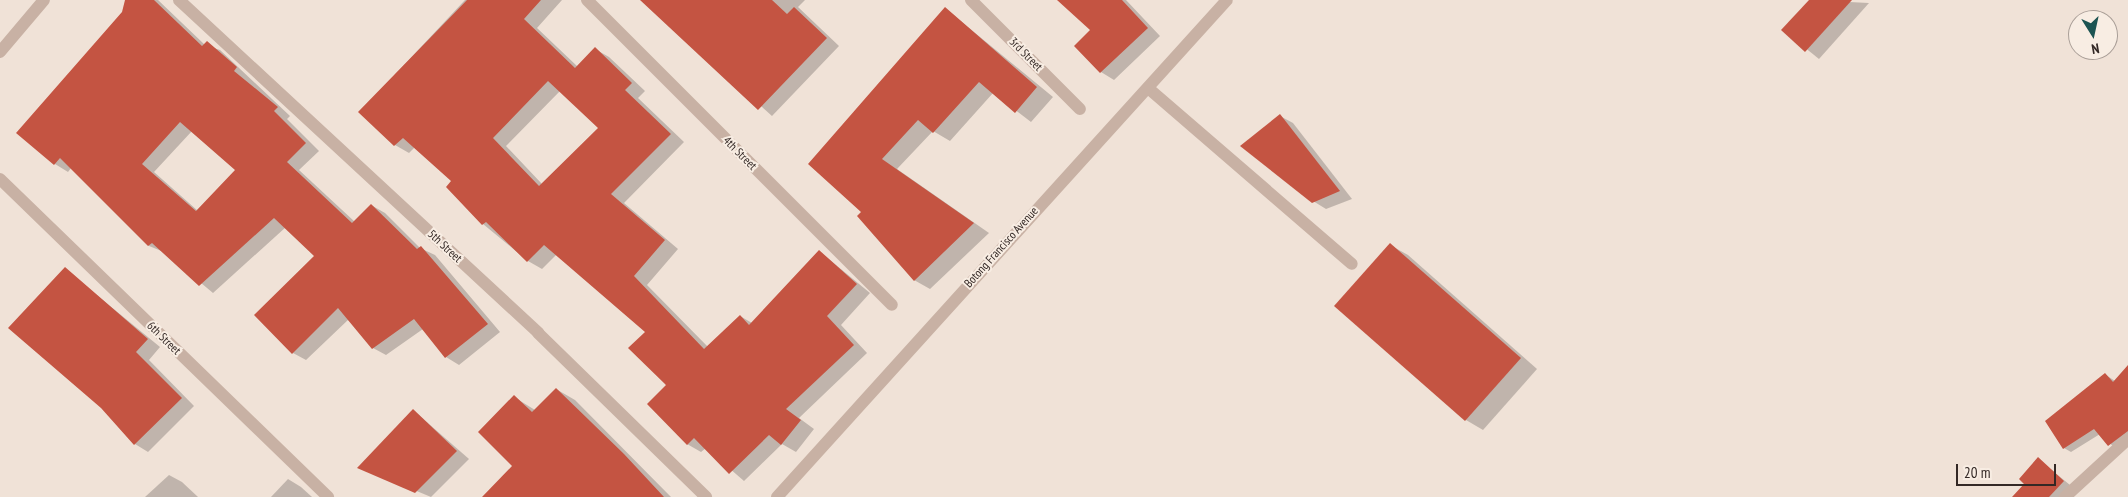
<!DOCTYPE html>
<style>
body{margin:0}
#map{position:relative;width:2128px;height:497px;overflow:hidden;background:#f0e2d7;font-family:"PT Sans Narrow",sans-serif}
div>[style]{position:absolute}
.shadow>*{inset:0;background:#0003}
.building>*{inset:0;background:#c45442}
.service>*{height:12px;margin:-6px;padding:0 6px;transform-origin:6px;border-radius:6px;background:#c8b1a4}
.minor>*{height:12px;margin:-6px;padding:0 6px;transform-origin:6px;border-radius:6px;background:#c8b1a4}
.tertiary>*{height:12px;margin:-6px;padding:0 6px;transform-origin:6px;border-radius:6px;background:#c8b1a4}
span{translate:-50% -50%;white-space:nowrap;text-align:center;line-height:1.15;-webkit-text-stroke:4px #f8ede3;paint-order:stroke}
.street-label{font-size:12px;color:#332825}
.north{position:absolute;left:2068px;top:10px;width:50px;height:50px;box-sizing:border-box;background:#f8ede3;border:1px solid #a99e97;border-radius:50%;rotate:170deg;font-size:14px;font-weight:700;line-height:20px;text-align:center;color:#332825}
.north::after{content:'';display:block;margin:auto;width:18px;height:22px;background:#1c5452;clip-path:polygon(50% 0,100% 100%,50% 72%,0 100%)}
.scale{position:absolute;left:1956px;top:464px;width:100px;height:22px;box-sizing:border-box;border:2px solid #332825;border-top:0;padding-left:6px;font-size:15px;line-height:18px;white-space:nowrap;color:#332825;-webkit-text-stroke:4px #f8ede3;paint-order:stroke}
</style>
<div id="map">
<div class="shadow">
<i style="clip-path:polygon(evenodd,126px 0,158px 0,205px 45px,220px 50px,290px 116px,287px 119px,319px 151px,299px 170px,355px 222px,371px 205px,385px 213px,420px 248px,435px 255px,500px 332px,459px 365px,446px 357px,423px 329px,386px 355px,373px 348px,349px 319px,306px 360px,293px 353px,316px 256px,286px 227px,213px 293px,164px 252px,149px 246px,71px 168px,68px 172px,55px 164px,18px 133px,123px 12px,126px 0,192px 131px,237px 170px,198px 211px,154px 172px,192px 131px)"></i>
<i style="clip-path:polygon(evenodd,465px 0,562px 0,537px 28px,578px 67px,595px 49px,609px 57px,645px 91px,638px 98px,684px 142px,624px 203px,678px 249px,647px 285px,708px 347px,740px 316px,752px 323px,819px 251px,870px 293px,841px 325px,867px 353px,799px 418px,814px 429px,796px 452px,782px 444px,744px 481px,706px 448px,701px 452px,687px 444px,647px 332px,557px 254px,542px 269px,528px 261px,483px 224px,453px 181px,415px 147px,409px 153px,395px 145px,360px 112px,465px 0,560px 91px,600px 128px,542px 184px,506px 146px,560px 91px)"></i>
<i style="clip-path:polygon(642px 0,805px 0,798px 7px,839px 46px,772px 116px)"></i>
<i style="clip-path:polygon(1059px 0,1126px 0,1160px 36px,1114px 80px,1101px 72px,1092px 30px)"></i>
<i style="clip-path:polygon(1810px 0,1869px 3px,1819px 59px,1783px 30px)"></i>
<i style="clip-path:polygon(946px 9px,1053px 97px,1031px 122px,993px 93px,950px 141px,933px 131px,897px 169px,989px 233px,930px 289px,914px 280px,863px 212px,810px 164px)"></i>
<i style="clip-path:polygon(1280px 116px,1293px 123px,1352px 199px,1326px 209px,1313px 201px)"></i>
<i style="clip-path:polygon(1390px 245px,1408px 255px,1537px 369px,1483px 430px,1466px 420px)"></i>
<i style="clip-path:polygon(65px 269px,160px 347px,149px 360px,194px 406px,148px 452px,135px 444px)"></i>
<i style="clip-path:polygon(2128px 367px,2128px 441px,2116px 449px,2100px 434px,2071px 452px,2064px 448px,2106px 375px,2115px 381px)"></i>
<i style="clip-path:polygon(556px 389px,575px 400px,671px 497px,483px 497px,514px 466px,514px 397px,535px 410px)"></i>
<i style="clip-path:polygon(413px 410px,469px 459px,431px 497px,359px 467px)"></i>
<i style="clip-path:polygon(2038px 459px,2070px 485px,2059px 497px,2013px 497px,2026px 484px)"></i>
<i style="clip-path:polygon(169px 475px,182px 482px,198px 497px,145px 497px)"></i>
<i style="clip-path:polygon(288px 479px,301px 487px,312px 497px,271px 497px)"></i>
</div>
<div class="building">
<i style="clip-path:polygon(evenodd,125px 0,154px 0,202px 46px,207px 41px,237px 67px,234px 71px,278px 107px,274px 111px,306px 143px,287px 162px,352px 223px,371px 204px,417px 249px,421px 246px,488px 324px,445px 358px,414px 319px,372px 349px,338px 308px,292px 354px,254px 315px,314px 256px,274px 218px,199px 286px,152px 243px,148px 246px,60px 158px,54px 165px,16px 133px,122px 12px,125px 0,180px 122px,235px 170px,196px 211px,142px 164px,180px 122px)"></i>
<i style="clip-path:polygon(evenodd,467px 0,541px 0,524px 19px,575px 68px,595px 47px,632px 83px,625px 90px,671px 134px,611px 194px,665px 240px,634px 276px,704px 349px,740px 315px,749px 325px,819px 250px,857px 284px,827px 316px,854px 345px,786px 409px,801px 420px,781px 445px,769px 435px,729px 474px,694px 438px,687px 445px,647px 404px,666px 385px,628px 348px,645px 332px,544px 245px,527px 262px,486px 222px,482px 225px,446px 187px,451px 181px,403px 138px,394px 146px,358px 112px,467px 0,548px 81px,598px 128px,539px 186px,493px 138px,548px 81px)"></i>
<i style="clip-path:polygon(640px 0,772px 0,787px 14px,794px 7px,827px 38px,758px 110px)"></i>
<i style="clip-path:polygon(1057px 0,1122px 0,1148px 28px,1100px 73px,1074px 46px,1090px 30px)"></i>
<i style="clip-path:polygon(1809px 0,1852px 0,1805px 52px,1781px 30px)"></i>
<i style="clip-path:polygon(945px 7px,1037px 87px,1015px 113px,979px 82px,933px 133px,918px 120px,882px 159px,974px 223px,914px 281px,857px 216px,861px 212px,808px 164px)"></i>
<i style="clip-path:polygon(1280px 114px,1340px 191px,1312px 203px,1240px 146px)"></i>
<i style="clip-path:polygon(1390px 243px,1521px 358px,1465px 421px,1334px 306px)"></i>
<i style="clip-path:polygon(65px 267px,148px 339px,136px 352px,182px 398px,134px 445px,101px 408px,8px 328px)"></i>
<i style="clip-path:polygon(2128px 365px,2128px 431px,2108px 446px,2094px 429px,2063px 449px,2045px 421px,2105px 373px,2113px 382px)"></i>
<i style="clip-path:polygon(556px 388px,624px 454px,664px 497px,482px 497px,512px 466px,478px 432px,514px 395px,532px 412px)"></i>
<i style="clip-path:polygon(413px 409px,457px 451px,415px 493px,357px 468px)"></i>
<i style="clip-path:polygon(2038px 457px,2064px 481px,2049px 497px,2012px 497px,2024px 484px,2019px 479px)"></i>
</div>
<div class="service">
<i style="left:1148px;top:88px;width:269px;rotate:40.8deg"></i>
</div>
<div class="minor">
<i style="left:179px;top:0;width:490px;rotate:42.8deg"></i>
<i style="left:538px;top:333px;width:235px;rotate:44.3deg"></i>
<i style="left:587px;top:0;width:431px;rotate:45deg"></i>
<i style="left:971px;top:0;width:154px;rotate:45deg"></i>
<i style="left:0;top:52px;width:68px;rotate:-49.8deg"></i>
<i style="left:0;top:179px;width:457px;rotate:44.1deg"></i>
<i style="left:2065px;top:497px;width:86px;rotate:-42.6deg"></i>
</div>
<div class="tertiary">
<i style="left:777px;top:497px;width:670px;rotate:-47.84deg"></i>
</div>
<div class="street-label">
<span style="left:1026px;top:54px;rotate:45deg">3rd Street</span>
<span style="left:740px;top:153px;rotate:45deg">4th Street</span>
<span style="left:445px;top:246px;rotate:43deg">5th Street</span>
<span style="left:1001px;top:247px;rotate:-48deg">Botong Francisco Avenue</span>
<span style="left:164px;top:338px;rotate:44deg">6th Street</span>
</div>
<div class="north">N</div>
<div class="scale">20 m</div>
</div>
